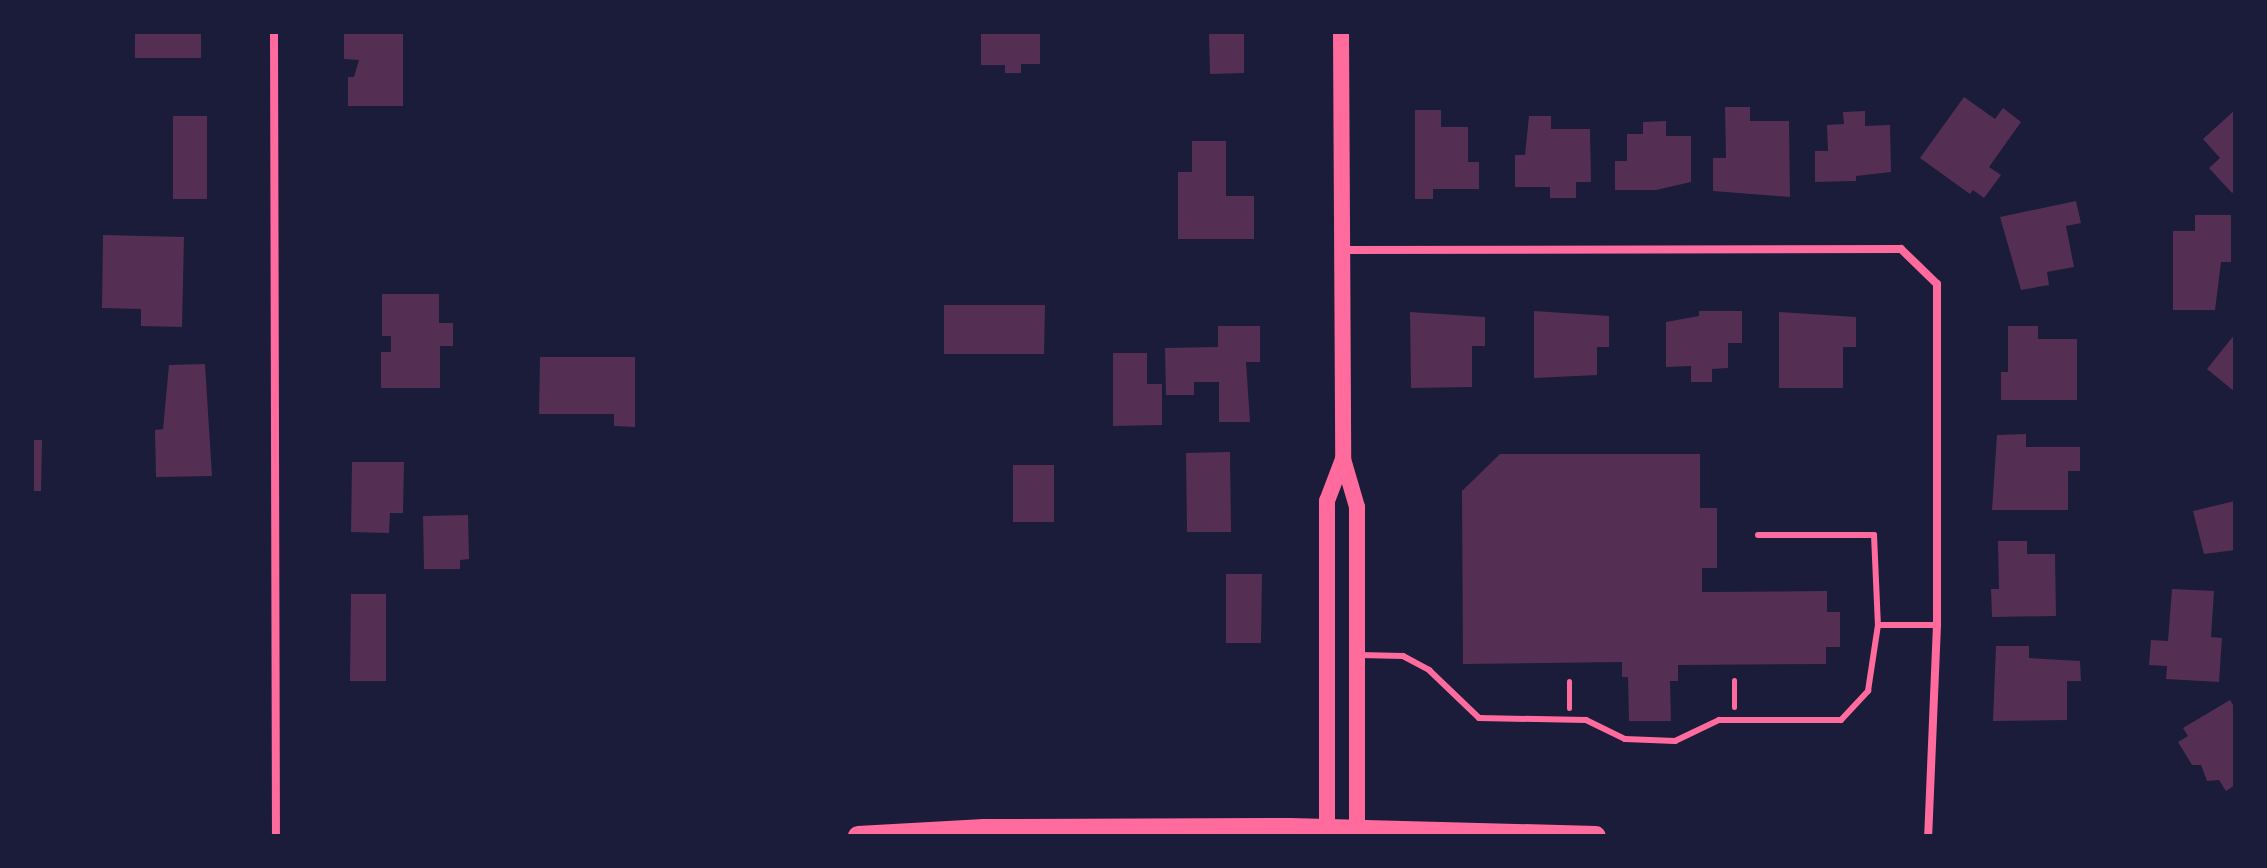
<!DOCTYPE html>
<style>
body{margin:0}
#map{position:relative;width:2267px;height:868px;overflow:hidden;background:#1b1b3a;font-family:Inter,sans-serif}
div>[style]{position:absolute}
.building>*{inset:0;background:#542f53}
.path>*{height:5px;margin:-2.5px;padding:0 2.5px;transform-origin:2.5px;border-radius:2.5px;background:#ff6b9d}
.service>*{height:6px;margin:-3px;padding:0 3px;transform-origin:3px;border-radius:3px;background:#ff6b9d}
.minor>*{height:8px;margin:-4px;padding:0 4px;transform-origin:4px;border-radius:4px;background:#ff6b9d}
.secondary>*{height:16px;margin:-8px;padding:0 8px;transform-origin:8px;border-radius:8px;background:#ff6b9d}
.primary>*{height:20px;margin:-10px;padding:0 10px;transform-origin:10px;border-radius:10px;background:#ff6b9d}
span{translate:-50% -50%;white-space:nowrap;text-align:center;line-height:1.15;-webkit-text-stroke:6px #1b1b3a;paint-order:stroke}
.frame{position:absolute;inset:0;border:34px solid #1b1b3a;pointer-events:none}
</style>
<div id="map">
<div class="building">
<i style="clip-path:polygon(135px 32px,201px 32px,201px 58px,135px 58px)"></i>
<i style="clip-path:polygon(344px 32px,403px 32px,403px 106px,348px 106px,348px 77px,354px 77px,359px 60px,344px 59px)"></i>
<i style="clip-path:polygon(981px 32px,1040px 32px,1040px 64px,1021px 64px,1021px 73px,1005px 73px,1005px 65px,981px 65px)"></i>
<i style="clip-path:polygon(1209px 32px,1244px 32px,1244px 73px,1210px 74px)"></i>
<i style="clip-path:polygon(1964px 97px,1995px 119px,2003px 108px,2021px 122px,1989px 167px,2001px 175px,1984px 198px,1973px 190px,1970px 194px,1920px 158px)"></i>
<i style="clip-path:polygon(1725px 107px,1750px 107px,1750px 121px,1789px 121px,1790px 197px,1713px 191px,1713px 158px,1726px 158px)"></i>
<i style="clip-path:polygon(1415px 110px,1441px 110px,1441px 127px,1468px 127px,1468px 162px,1479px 162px,1479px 189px,1433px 189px,1433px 199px,1415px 199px)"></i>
<i style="clip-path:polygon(2235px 110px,2235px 191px,2232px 193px,2209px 168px,2220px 158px,2203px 139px)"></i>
<i style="clip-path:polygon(1865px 111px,1865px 126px,1890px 125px,1891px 172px,1856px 176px,1856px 181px,1815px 182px,1815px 151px,1828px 151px,1827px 125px,1844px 124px,1843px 112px)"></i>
<i style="clip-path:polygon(173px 116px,207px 116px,207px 199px,173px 199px)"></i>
<i style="clip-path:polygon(1529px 116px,1551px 116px,1551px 129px,1590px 129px,1591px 182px,1576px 182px,1576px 198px,1550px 198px,1550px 187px,1515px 187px,1515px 155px,1525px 155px)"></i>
<i style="clip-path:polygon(1666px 121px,1666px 136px,1691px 136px,1691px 182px,1656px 190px,1615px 190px,1615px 161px,1627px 161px,1627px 134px,1643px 134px,1643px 122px)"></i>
<i style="clip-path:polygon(1192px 141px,1226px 141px,1226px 196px,1254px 196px,1254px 239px,1178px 239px,1178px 172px,1192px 172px)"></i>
<i style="clip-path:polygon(2076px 201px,2081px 223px,2066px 226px,2074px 267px,2047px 272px,2049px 285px,2021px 290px,2000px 217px)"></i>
<i style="clip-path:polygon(2195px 215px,2231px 215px,2231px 262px,2221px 262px,2215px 310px,2173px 310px,2173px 231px,2195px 231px)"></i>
<i style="clip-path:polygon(103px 235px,184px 237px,182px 327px,141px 326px,141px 309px,102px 308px)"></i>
<i style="clip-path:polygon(382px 294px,439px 294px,439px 323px,453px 323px,453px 346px,440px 346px,440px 388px,381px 388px,381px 352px,391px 352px,391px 336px,382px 336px)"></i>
<i style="clip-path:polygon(944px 305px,1045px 305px,1044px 354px,944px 354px)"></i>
<i style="clip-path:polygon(1534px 311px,1609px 316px,1609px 347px,1597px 347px,1597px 375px,1534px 378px)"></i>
<i style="clip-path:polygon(1699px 311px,1742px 311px,1742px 343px,1728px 343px,1728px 368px,1712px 369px,1712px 382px,1691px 382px,1691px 366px,1666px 367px,1666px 322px,1699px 316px)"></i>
<i style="clip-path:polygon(1410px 312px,1485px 317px,1485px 346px,1472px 346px,1472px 387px,1411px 388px)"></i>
<i style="clip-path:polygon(1779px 312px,1856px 317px,1856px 347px,1843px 347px,1843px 388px,1779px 388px)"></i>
<i style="clip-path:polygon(1218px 326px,1260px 326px,1260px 362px,1246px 362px,1250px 422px,1219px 422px,1219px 382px,1194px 382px,1194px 395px,1166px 395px,1165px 348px,1218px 347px)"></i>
<i style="clip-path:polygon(2008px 326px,2038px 326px,2038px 339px,2077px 339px,2077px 400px,2001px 400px,2001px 372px,2008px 372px)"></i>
<i style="clip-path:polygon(2235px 334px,2235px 392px,2207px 369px)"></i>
<i style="clip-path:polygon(1113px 353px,1147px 353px,1147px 384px,1162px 384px,1162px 425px,1113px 426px)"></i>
<i style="clip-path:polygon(540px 357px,635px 357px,635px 427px,614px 426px,614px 414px,539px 414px)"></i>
<i style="clip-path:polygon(205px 364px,212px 476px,156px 477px,155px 430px,163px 429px,169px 365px)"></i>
<i style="clip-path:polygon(2026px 434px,2026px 447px,2080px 447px,2080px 471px,2068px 471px,2068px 510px,1992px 510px,1997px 435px)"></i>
<i style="clip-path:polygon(32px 440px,42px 440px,41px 491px,32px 491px)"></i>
<i style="clip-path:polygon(1230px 452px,1231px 532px,1187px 532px,1186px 453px)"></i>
<i style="clip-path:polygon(1500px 454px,1700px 454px,1700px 508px,1717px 508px,1717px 568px,1702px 568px,1702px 592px,1827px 591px,1827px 612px,1840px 612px,1840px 647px,1826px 647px,1826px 664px,1678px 665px,1678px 681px,1670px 681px,1671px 721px,1629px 721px,1628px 677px,1622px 677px,1622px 662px,1463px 664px,1462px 491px)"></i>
<i style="clip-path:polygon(352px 462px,404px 462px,403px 513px,390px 513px,389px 533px,351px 532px)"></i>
<i style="clip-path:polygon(1013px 465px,1054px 465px,1054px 522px,1013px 522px)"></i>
<i style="clip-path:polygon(2235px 501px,2235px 550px,2204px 554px,2193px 511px)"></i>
<i style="clip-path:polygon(468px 515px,469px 559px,460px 560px,460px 569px,424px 569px,423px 516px)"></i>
<i style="clip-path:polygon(1998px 541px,2027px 541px,2027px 554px,2055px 554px,2056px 616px,1992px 617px,1991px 589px,1999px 589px)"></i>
<i style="clip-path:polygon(1226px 574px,1262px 574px,1261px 643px,1226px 643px)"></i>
<i style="clip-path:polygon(2172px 589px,2214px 591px,2211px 637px,2222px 638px,2219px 682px,2166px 679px,2167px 666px,2149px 665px,2151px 640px,2168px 641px)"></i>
<i style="clip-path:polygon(351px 594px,386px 594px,386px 681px,350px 681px)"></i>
<i style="clip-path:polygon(1996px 646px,2029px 646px,2029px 658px,2080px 661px,2081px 681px,2067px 681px,2067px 720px,1993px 721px)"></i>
<i style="clip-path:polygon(2230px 700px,2235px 708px,2235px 785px,2226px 791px,2219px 780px,2207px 781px,2201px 765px,2192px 765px,2178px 742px,2188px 736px,2183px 728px)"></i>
</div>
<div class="path">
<i style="left:1734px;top:680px;width:27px;rotate:90deg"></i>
<i style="left:1569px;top:681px;width:27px;rotate:90deg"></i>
</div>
<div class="service">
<i style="left:1758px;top:535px;width:116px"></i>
<i style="left:1874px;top:535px;width:90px;rotate:87.5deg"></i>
<i style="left:1360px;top:655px;width:43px;rotate:1.3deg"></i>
<i style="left:1403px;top:656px;width:30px;rotate:28deg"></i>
<i style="left:1429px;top:670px;width:69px;rotate:43.8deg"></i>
<i style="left:1479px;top:718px;width:107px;rotate:1.1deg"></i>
<i style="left:1586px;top:720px;width:43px;rotate:26deg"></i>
<i style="left:1625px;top:739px;width:50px;rotate:2.3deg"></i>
<i style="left:1675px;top:741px;width:49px;rotate:-25.5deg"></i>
<i style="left:1719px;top:720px;width:122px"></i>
<i style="left:1841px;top:720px;width:40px;rotate:-47deg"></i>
<i style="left:1868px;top:691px;width:67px;rotate:-81.4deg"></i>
<i style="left:1878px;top:625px;width:59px"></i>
</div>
<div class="minor">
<i style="left:274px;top:32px;width:804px;rotate:89.86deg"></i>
<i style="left:1341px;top:250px;width:560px;rotate:-0.1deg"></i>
<i style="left:1901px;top:249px;width:50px;rotate:44.2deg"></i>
<i style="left:1937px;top:284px;width:341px;rotate:90deg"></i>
<i style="left:1937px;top:625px;width:211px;rotate:92.4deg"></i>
</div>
<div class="secondary">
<i style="left:1341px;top:32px;width:427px;rotate:89.7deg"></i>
<i style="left:1343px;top:459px;width:50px;rotate:73.7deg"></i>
<i style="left:1357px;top:507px;width:329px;rotate:90deg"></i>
<i style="left:1327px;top:836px;width:335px;rotate:-90deg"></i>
<i style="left:1327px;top:501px;width:45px;rotate:-69.1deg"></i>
</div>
<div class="primary">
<i style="left:858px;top:836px;width:126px;rotate:-3.2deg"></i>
<i style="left:984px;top:829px;width:306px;rotate:-0.2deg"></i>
<i style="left:1290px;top:828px;width:306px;rotate:1.5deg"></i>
</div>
<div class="frame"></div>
</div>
